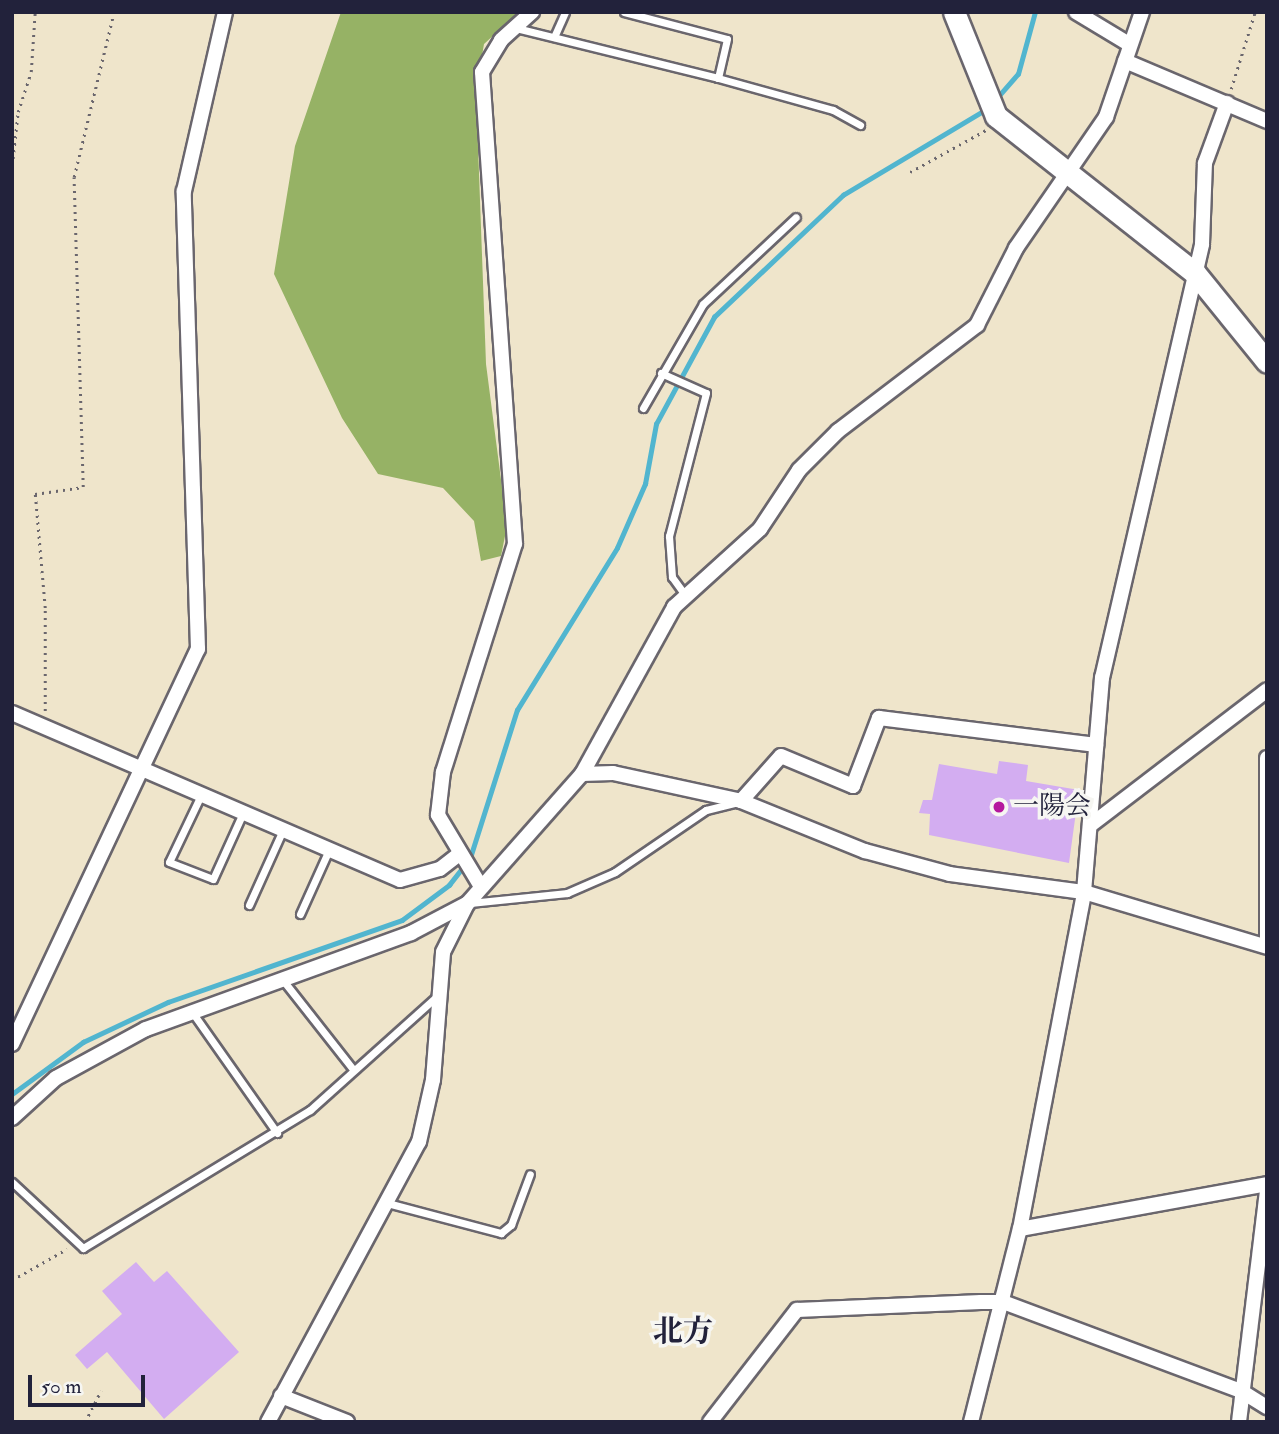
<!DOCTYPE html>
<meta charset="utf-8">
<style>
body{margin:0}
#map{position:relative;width:1279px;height:1434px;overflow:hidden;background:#efe5cb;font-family:"IM FELL Double Pica","Noto Serif JP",serif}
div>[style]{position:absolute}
.forest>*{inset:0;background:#96b265}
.stream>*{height:4.5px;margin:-2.25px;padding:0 2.25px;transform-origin:2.25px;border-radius:2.25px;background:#51b5cf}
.building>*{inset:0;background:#d3adf1}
.path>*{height:2.5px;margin-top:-1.25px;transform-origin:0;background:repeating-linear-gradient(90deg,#6a666d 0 2px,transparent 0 7px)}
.roads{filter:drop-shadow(2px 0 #6a666d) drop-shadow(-2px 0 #6a666d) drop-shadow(0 2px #6a666d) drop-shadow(0 -2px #6a666d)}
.lane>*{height:7px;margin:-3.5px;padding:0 3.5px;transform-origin:3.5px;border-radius:3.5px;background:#fff}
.street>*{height:14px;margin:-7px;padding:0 7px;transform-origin:7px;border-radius:7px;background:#fff}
.secondary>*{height:21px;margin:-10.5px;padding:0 10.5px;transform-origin:10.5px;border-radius:10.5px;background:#fff}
.dots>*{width:19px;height:19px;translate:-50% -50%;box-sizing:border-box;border:4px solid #f6f6f2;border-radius:50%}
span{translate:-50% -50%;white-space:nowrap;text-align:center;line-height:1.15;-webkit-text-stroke:7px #f6f6f2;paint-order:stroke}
.poi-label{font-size:26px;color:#22223b}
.left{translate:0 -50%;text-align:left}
.quarter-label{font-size:30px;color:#22223b;font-weight:700}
.frame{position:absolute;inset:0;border:14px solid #22223b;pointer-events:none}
.scale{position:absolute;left:28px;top:1375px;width:117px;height:32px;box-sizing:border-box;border:4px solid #22223b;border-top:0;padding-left:9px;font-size:21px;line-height:24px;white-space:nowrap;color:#22223b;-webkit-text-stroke:5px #f6f6f2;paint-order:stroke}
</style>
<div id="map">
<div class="forest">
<i style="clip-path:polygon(341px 12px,519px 12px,484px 44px,476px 91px,486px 364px,507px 526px,501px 556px,481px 561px,474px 521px,443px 488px,378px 474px,342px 418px,274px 274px,295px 146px)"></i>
</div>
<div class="stream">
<i style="left:996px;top:99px;width:33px;rotate:-49deg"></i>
<i style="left:1018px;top:74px;width:64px;rotate:-74.7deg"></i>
<i style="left:12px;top:1094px;width:88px;rotate:-36.2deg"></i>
<i style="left:83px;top:1042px;width:94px;rotate:-25.2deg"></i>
<i style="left:168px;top:1002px;width:248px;rotate:-19.3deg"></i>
<i style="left:402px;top:920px;width:59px;rotate:-36.7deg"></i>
<i style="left:449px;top:885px;width:34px;rotate:-52deg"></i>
<i style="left:470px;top:858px;width:155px;rotate:-72.4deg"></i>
<i style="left:517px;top:710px;width:190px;rotate:-58.3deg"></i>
<i style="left:617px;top:548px;width:70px;rotate:-66.4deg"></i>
<i style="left:645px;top:484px;width:61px;rotate:-79.6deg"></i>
<i style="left:656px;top:424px;width:122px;rotate:-61.5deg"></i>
<i style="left:714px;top:317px;width:178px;rotate:-43.4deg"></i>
<i style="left:843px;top:195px;width:165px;rotate:-30.9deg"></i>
</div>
<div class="building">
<i style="clip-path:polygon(999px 761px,1028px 765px,1026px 781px,1079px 790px,1069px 863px,929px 835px,930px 814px,919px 813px,923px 800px,932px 800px,939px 764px,997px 774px)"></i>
<i style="clip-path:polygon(136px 1262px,154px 1282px,167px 1271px,239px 1352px,164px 1419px,107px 1352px,87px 1369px,75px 1355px,122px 1314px,102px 1291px)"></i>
</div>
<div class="path">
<i style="left:1231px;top:89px;width:81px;rotate:-72.7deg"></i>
<i style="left:12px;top:166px;width:54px;rotate:-83.7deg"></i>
<i style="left:18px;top:112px;width:42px;rotate:-72deg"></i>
<i style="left:31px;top:72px;width:60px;rotate:-86.2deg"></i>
<i style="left:910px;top:172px;width:87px;rotate:-28.9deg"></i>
<i style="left:45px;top:711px;width:103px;rotate:-90deg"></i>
<i style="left:45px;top:608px;width:114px;rotate:-95deg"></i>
<i style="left:35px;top:494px;width:49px;rotate:-8.3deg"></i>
<i style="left:83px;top:487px;width:310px;rotate:-91.7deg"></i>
<i style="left:74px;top:177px;width:170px;rotate:-76.4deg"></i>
<i style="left:12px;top:1280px;width:63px;rotate:-29.4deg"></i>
<i style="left:12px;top:1420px;width:4px;rotate:34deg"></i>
<i style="left:85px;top:1422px;width:35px;rotate:-63deg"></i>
</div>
<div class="roads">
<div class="lane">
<i style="left:624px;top:12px;width:106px;rotate:14.7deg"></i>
<i style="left:727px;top:39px;width:40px;rotate:103deg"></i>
<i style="left:516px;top:28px;width:208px;rotate:13.9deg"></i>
<i style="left:718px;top:78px;width:119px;rotate:15.5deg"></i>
<i style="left:833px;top:110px;width:31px;rotate:29deg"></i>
<i style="left:554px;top:37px;width:27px;rotate:-66deg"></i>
<i style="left:661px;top:373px;width:49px;rotate:24deg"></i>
<i style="left:706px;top:393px;width:148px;rotate:104.5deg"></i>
<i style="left:669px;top:536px;width:41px;rotate:85.8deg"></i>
<i style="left:672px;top:577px;width:24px;rotate:54deg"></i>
<i style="left:643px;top:408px;width:120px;rotate:-60deg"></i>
<i style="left:703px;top:304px;width:127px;rotate:-43.1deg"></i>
<i style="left:201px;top:795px;width:74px;rotate:115.5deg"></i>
<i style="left:169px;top:862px;width:47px;rotate:21.1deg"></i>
<i style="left:213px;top:879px;width:70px;rotate:-65.6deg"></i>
<i style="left:470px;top:903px;width:98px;rotate:-5.9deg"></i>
<i style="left:567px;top:893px;width:52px;rotate:-23.6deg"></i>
<i style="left:615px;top:872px;width:110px;rotate:-34.3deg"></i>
<i style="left:706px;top:810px;width:29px;rotate:-14deg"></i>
<i style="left:249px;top:905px;width:78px;rotate:-65.7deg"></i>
<i style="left:300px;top:914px;width:68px;rotate:-65.7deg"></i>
<i style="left:282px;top:979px;width:113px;rotate:51.8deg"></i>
<i style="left:192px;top:1012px;width:148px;rotate:54.9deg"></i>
<i style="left:12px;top:1182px;width:97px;rotate:42.9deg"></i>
<i style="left:83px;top:1248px;width:266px;rotate:-31.3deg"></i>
<i style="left:310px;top:1110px;width:169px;rotate:-41.9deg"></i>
<i style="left:391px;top:1204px;width:114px;rotate:14.8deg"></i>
<i style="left:501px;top:1233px;width:13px;rotate:-39deg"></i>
<i style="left:511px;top:1225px;width:54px;rotate:-69.6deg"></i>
</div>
<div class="street">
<i style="left:1076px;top:12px;width:62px;rotate:31.1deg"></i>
<i style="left:1125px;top:61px;width:154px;rotate:22.9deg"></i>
<i style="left:12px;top:713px;width:422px;rotate:23.3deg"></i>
<i style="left:400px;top:880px;width:41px;rotate:-15.4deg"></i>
<i style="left:440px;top:869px;width:24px;rotate:-38deg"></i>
<i style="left:1267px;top:758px;width:185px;rotate:90deg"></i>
<i style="left:582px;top:774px;width:31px;rotate:-2deg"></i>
<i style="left:613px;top:773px;width:131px;rotate:12.3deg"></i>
<i style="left:741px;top:801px;width:134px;rotate:22deg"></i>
<i style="left:865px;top:851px;width:88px;rotate:15.1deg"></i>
<i style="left:950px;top:874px;width:135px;rotate:7.7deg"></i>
<i style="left:1084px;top:892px;width:191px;rotate:16.7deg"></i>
<i style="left:741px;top:801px;width:60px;rotate:-48.4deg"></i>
<i style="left:781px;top:756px;width:78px;rotate:22.6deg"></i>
<i style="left:853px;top:786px;width:73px;rotate:-69.1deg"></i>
<i style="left:879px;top:718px;width:219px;rotate:7.1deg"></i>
<i style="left:1092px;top:824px;width:220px;rotate:-37.4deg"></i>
<i style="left:480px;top:885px;width:82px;rotate:-121deg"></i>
<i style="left:438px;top:815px;width:43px;rotate:-83.4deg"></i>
<i style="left:443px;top:772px;width:239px;rotate:-72.5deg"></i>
<i style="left:515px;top:544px;width:473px;rotate:-94deg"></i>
<i style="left:482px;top:72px;width:37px;rotate:-59deg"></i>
<i style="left:501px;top:40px;width:42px;rotate:-42.1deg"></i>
<i style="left:12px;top:1044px;width:437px;rotate:-64.8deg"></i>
<i style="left:198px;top:649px;width:458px;rotate:-91.8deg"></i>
<i style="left:184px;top:191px;width:184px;rotate:-77.1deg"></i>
<i style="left:12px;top:1118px;width:59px;rotate:-42.3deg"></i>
<i style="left:56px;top:1078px;width:102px;rotate:-28.6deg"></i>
<i style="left:146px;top:1029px;width:282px;rotate:-19.9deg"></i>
<i style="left:411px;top:933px;width:62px;rotate:-27.8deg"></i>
<i style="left:1020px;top:1229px;width:251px;rotate:-10.3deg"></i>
<i style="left:281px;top:1396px;width:71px;rotate:21.5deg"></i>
<i style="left:268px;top:1422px;width:318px;rotate:-61.7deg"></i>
<i style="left:419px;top:1142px;width:64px;rotate:-77.3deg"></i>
<i style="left:433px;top:1080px;width:128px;rotate:-85.5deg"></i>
<i style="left:443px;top:952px;width:54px;rotate:-63.4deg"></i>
<i style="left:467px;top:904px;width:174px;rotate:-48.5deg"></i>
<i style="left:582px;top:774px;width:191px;rotate:-61.1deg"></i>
<i style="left:674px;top:607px;width:116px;rotate:-42.2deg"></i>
<i style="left:760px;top:529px;width:71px;rotate:-56.5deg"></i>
<i style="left:799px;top:470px;width:55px;rotate:-45deg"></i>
<i style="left:838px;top:431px;width:175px;rotate:-37.3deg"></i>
<i style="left:977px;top:325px;width:86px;rotate:-63.1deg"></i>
<i style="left:1016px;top:248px;width:159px;rotate:-55.5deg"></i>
<i style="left:1106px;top:117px;width:111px;rotate:-71.1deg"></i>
<i style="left:710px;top:1422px;width:142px;rotate:-52.2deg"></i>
<i style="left:797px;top:1310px;width:184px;rotate:-2.5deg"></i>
<i style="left:981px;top:1302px;width:22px"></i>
<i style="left:1003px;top:1302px;width:254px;rotate:20.5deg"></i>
<i style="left:1241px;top:1391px;width:31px;rotate:32deg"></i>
<i style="left:971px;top:1422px;width:199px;rotate:-75.8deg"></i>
<i style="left:1020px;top:1229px;width:343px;rotate:-79.2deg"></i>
<i style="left:1084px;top:892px;width:215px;rotate:-85.2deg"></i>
<i style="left:1102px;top:678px;width:445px;rotate:-77deg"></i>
<i style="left:1202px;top:244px;width:81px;rotate:-87.9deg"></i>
<i style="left:1205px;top:163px;width:64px;rotate:-69.9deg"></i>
<i style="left:1239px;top:1422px;width:235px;rotate:-83.1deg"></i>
</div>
<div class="secondary">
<i style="left:954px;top:12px;width:112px;rotate:68deg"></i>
<i style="left:996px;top:116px;width:253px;rotate:38.3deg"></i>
<i style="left:1195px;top:273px;width:114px;rotate:51deg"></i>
</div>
</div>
<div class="dots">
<i style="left:999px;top:807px;background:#b5179e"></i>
</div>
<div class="poi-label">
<span class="left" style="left:1013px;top:807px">一陽会</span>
</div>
<div class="quarter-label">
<span style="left:683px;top:1332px">北方</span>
</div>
<div class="frame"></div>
<div class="scale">50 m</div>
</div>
